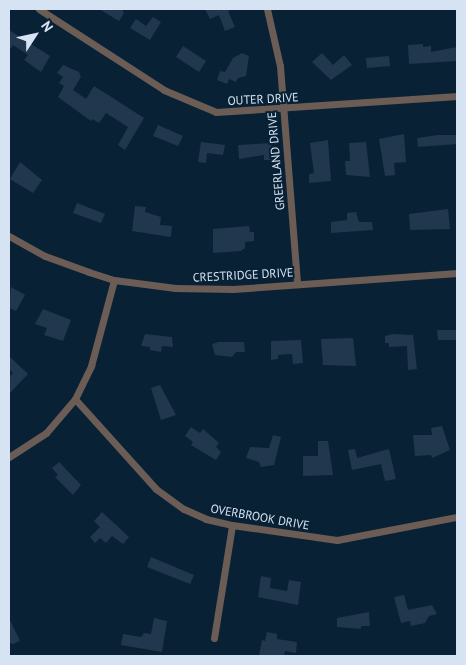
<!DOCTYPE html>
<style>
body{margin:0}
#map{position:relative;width:466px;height:665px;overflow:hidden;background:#092135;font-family:"PT Sans",sans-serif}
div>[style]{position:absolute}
.building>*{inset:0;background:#20374e}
.minor>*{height:7px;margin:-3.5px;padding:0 3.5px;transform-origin:3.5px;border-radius:3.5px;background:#6b5c55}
span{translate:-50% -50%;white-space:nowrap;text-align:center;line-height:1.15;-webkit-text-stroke:4px #092135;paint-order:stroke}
.street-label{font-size:12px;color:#d5e3f2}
.frame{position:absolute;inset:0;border:10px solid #d5e3f2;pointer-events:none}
.north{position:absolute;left:10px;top:10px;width:50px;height:50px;-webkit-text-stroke:4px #092135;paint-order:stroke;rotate:55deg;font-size:14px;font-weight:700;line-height:20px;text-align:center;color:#d5e3f2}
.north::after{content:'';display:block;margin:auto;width:18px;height:22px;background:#d5e3f2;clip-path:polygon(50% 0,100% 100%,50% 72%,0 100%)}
</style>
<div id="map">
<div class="building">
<i style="clip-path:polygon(99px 9px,122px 9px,124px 13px,119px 21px)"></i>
<i style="clip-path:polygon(205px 9px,234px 9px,228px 11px,235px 27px,225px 31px,219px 15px,210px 19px)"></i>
<i style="clip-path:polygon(153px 17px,161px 22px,150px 40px,130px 28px,136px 19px,146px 26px)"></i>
<i style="clip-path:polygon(9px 30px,50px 56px,41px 72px,24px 60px,28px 55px,13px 45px,9px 51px)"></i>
<i style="clip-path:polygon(423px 44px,423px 47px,431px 46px,431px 52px,457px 47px,457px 61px,409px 64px,408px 45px)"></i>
<i style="clip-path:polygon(183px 46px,206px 61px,199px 72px,176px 57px)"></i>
<i style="clip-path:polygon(242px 53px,249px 56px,246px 76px,238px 78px,236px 82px,229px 79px,227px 84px,217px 80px,220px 71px,225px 72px,233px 58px)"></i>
<i style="clip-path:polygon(322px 53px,333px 65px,344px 55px,352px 65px,331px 80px,312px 62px)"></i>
<i style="clip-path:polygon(389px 56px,390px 66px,367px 68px,366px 58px)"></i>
<i style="clip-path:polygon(63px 65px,79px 72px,81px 77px,73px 90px,86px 99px,94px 86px,144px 118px,125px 150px,118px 145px,128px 127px,106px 113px,99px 123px,92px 119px,91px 121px,58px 97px,64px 86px,59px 83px,63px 77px,57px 73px)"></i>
<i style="clip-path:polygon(158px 125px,183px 136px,178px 146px,153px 136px)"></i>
<i style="clip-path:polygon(404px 134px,406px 162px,394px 163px,395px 175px,385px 176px,379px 139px)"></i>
<i style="clip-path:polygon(438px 135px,457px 135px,457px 144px,418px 147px,417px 138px)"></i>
<i style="clip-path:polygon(328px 140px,331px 181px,309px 183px,309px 174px,314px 173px,310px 143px)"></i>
<i style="clip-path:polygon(201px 142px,225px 145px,223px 155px,207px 153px,206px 163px,198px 162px)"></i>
<i style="clip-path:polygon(366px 142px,370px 177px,346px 175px,345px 161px,350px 161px,349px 143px)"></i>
<i style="clip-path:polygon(271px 143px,272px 160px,264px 160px,264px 155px,239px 159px,238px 145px)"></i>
<i style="clip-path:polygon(20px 162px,42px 180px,33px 193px,10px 179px)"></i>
<i style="clip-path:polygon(77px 203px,105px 214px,101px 223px,73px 213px)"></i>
<i style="clip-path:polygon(135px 206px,146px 207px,145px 212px,161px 217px,160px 225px,172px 226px,171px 237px,132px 231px)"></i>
<i style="clip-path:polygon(448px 209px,450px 229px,410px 230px,409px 214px)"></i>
<i style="clip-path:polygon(356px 212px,359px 222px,372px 222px,373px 230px,331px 233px,331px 222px,347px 220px,347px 213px)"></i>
<i style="clip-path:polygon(249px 226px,250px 232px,254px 232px,254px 241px,245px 242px,245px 248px,241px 251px,213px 253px,213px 229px)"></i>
<i style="clip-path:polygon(11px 287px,25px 295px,16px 311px,9px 308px)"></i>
<i style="clip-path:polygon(43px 309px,71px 320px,63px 341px,44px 335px,47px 328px,35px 324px)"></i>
<i style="clip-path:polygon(437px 330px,457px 330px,457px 340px,438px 340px)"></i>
<i style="clip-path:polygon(145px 334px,172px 337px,173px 347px,162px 346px,161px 352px,150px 350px,150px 347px,141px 346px)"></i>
<i style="clip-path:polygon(393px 334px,413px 335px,417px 369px,408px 370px,407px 346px,389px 347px,389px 343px,385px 343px,385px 336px)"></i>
<i style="clip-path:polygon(353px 338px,356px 366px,323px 365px,321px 339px)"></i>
<i style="clip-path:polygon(301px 340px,303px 363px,293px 364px,292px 354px,278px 355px,278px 359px,271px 360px,271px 341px)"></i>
<i style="clip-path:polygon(219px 342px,244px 342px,245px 352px,236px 352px,232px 357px,215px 355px,212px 344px)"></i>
<i style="clip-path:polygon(9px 356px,28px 374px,9px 394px,9px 377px,13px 373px,9px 369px)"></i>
<i style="clip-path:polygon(160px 385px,176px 415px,161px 420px,151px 388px)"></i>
<i style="clip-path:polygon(442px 426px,450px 450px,432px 458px,431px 455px,415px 456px,413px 435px,432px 435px,431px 428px)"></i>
<i style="clip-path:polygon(191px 427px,200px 433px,203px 429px,219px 443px,216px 447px,221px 452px,216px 460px,191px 445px,193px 442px,185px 436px)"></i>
<i style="clip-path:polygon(273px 435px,281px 437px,274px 465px,261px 467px,259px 462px,246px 458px,250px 447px,269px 448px)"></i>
<i style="clip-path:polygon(318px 441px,328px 441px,333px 475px,303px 476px,303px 456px,318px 456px)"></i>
<i style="clip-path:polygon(355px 449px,357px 458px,389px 449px,396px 479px,385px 481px,381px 464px,352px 470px,348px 450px)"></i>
<i style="clip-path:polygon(59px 462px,81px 485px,73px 495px,55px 477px,58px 475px,52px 468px)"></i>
<i style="clip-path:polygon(102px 512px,129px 537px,123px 544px,112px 536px,106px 543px,100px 538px,95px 543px,90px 537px,100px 527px,94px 521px)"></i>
<i style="clip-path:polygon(151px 557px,194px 575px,190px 584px,147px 567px)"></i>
<i style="clip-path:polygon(261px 576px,271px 578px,270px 588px,287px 591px,289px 580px,301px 582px,298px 605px,258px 597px)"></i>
<i style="clip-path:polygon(404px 595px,408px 610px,432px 605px,437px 614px,429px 616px,425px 623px,411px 626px,410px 621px,401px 623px,394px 597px)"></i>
<i style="clip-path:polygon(369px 612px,370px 626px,361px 626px,361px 629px,337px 627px,337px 618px)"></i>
<i style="clip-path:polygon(9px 618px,20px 641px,13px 644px,9px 643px)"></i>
<i style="clip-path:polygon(154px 618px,167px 621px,162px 652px,121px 645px,123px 634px,141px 637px,144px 633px,151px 634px)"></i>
<i style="clip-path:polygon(267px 632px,277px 634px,277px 639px,297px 642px,296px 653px,285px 651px,284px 656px,259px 656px,262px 640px,265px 641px)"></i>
</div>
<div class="minor">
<i style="left:39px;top:9px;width:149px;rotate:32.9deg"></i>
<i style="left:164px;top:90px;width:56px;rotate:22.9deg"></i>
<i style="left:216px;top:112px;width:242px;rotate:-3.8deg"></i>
<i style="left:267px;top:9px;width:58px;rotate:77.2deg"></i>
<i style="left:280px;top:66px;width:218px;rotate:85.5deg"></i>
<i style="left:9px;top:236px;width:41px;rotate:29.1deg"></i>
<i style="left:45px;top:256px;width:47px;rotate:20deg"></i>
<i style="left:89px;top:272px;width:26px;rotate:18deg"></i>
<i style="left:114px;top:280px;width:62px;rotate:7.5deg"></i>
<i style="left:175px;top:288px;width:58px;rotate:1deg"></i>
<i style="left:233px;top:289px;width:225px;rotate:-4.1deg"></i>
<i style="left:75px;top:399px;width:121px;rotate:48deg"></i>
<i style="left:156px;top:489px;width:34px;rotate:36deg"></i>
<i style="left:184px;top:509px;width:24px;rotate:24deg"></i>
<i style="left:206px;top:519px;width:27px;rotate:13deg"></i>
<i style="left:232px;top:525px;width:106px;rotate:8.1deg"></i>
<i style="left:337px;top:540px;width:122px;rotate:-10.9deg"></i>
<i style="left:9px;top:457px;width:44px;rotate:-33deg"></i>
<i style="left:46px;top:433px;width:45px;rotate:-49.5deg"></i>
<i style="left:75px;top:399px;width:37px;rotate:-64deg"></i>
<i style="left:91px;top:366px;width:89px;rotate:-75deg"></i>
<i style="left:214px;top:638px;width:114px;rotate:-80.9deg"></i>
</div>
<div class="street-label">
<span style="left:263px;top:99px;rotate:-3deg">OUTER DRIVE</span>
<span style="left:276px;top:161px;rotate:-95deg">GREERLAND DRIVE</span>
<span style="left:243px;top:275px;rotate:-3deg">CRESTRIDGE DRIVE</span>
<span style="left:260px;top:517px;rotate:10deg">OVERBROOK DRIVE</span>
</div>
<div class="frame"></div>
<div class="north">N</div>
</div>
